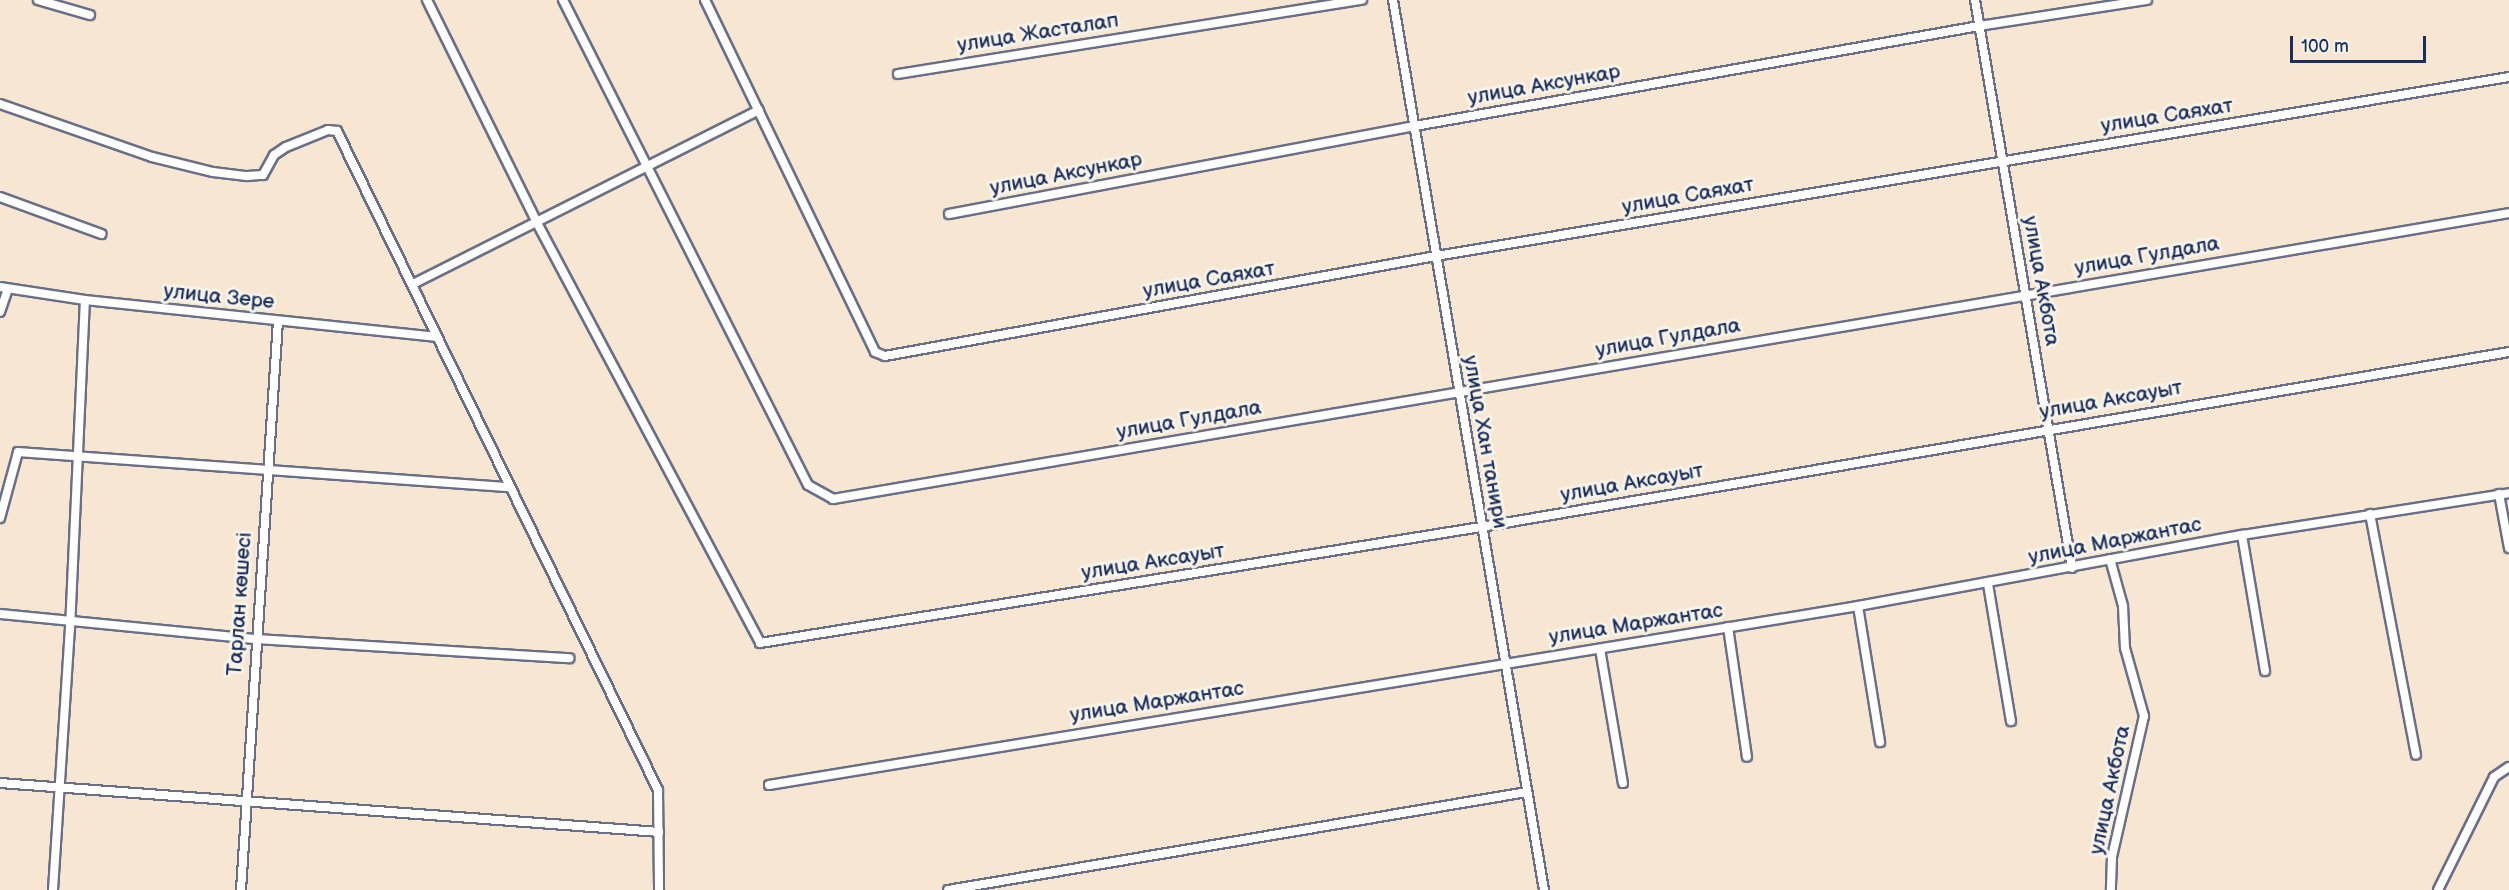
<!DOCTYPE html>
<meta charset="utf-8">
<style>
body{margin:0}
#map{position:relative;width:2509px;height:890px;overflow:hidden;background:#f6e6d2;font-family:"Balsamiq Sans",sans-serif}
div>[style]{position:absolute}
.roads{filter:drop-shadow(2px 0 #686f87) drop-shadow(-2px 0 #686f87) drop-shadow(0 2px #686f87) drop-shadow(0 -2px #686f87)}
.street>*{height:8px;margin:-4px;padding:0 4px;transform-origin:4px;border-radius:4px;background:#fff}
span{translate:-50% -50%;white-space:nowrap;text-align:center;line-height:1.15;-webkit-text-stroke:6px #f7f3e8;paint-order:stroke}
.street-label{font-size:21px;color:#1b2f5e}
.scale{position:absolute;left:2290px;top:36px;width:136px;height:27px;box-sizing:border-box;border:3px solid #1b2f5e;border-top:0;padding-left:8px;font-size:18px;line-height:21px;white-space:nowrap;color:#1b2f5e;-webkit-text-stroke:4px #f7f3e8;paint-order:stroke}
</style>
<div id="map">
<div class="roads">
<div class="street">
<i style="left:38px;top:0;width:54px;rotate:16.1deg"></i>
<i style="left:427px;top:0;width:246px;rotate:63.7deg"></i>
<i style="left:536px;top:221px;width:478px;rotate:62deg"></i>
<i style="left:760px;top:643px;width:730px;rotate:-9.14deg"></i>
<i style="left:1481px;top:527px;width:1043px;rotate:-9.66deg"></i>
<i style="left:563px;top:0;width:543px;rotate:63.2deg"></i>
<i style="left:808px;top:485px;width:29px;rotate:29deg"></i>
<i style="left:833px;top:499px;width:1700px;rotate:-9.68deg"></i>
<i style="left:705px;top:0;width:391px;rotate:64.2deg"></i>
<i style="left:875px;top:352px;width:11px;rotate:22deg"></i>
<i style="left:885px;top:356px;width:560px;rotate:-10.29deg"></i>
<i style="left:1436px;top:256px;width:1088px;rotate:-9.47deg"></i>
<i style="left:1393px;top:0;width:903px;rotate:80.37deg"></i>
<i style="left:1975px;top:0;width:576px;rotate:80.31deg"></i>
<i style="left:898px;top:74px;width:470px;rotate:-9.1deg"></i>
<i style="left:0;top:104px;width:161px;rotate:19.2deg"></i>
<i style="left:152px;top:157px;width:63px;rotate:13.8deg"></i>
<i style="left:213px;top:172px;width:34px;rotate:7deg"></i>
<i style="left:247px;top:176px;width:16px;rotate:-4deg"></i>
<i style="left:263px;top:175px;width:23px;rotate:-61deg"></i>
<i style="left:274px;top:155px;width:14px;rotate:-34deg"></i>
<i style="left:286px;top:147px;width:45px;rotate:-22deg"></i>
<i style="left:328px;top:130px;width:9px;rotate:6deg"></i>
<i style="left:337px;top:131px;width:733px;rotate:64.03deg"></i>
<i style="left:658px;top:790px;width:100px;rotate:89.4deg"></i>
<i style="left:0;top:197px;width:108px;rotate:20.1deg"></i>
<i style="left:949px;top:214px;width:474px;rotate:-10.7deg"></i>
<i style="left:1415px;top:126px;width:573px;rotate:-10.05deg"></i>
<i style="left:1979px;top:26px;width:170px;rotate:-8.8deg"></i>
<i style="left:413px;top:284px;width:387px;rotate:-26.7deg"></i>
<i style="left:0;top:287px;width:86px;rotate:8.7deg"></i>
<i style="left:85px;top:300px;width:352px;rotate:6deg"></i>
<i style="left:0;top:312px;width:24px;rotate:-71deg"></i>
<i style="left:2499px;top:494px;width:55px;rotate:79.5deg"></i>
<i style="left:2370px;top:514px;width:245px;rotate:79.2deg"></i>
<i style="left:0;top:518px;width:68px;rotate:-74.7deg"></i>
<i style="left:18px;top:452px;width:492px;rotate:4.1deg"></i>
<i style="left:2242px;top:535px;width:138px;rotate:80.4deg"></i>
<i style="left:2110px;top:559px;width:49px;rotate:74.5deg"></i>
<i style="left:2123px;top:606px;width:42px;rotate:87.3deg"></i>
<i style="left:2125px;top:648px;width:71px;rotate:74.4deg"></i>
<i style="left:2144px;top:716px;width:145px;rotate:102.8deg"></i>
<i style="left:2112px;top:857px;width:33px;rotate:92deg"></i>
<i style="left:1988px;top:584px;width:139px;rotate:80.5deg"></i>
<i style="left:1858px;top:606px;width:138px;rotate:80.8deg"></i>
<i style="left:0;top:614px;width:257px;rotate:5.6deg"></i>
<i style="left:256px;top:639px;width:314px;rotate:3.5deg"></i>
<i style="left:1728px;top:627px;width:131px;rotate:81.7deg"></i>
<i style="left:1600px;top:649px;width:136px;rotate:80.3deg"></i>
<i style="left:0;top:783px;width:661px;rotate:4.25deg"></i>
<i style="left:769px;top:785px;width:1104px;rotate:-9.33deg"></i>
<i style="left:1858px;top:606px;width:391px;rotate:-10.5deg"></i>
<i style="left:2242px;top:535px;width:270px;rotate:-8.9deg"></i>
<i style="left:53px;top:890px;width:262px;rotate:-86.3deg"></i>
<i style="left:70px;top:629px;width:329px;rotate:-87.4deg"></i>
<i style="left:241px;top:890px;width:570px;rotate:-86.28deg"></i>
<i style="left:948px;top:890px;width:587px;rotate:-9.61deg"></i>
<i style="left:2438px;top:890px;width:126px;rotate:-63.6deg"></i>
<i style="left:2494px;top:777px;width:18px;rotate:-34deg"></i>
</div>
</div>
<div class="street-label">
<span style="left:1038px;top:33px;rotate:-9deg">улица Жасталап</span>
<span style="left:1544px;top:85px;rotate:-10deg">улица Аксункар</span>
<span style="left:2167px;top:116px;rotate:-9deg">улица Саяхат</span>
<span style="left:1066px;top:174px;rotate:-11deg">улица Аксункар</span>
<span style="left:1688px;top:196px;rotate:-10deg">улица Саяхат</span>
<span style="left:2147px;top:256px;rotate:-10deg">улица Гулдала</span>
<span style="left:1209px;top:280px;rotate:-10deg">улица Саяхат</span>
<span style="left:2041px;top:281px;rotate:80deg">улица Акбота</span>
<span style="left:219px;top:297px;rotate:6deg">улица Зере</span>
<span style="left:1668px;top:338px;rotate:-10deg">улица Гулдала</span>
<span style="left:2111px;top:400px;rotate:-10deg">улица Аксауыт</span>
<span style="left:1189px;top:420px;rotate:-10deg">улица Гулдала</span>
<span style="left:1485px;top:442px;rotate:80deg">улица Хан танири</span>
<span style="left:1632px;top:483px;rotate:-10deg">улица Аксауыт</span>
<span style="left:2115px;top:541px;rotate:-11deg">улица Маржантас</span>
<span style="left:1153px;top:562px;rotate:-9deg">улица Аксауыт</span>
<span style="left:240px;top:604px;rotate:-86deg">Тарлан көшесі</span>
<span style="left:1636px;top:624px;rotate:-9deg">улица Маржантас</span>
<span style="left:1157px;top:702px;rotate:-9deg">улица Маржантас</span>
<span style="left:2110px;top:790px;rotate:-78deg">улица Акбота</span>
</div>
<div class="scale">100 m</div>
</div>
